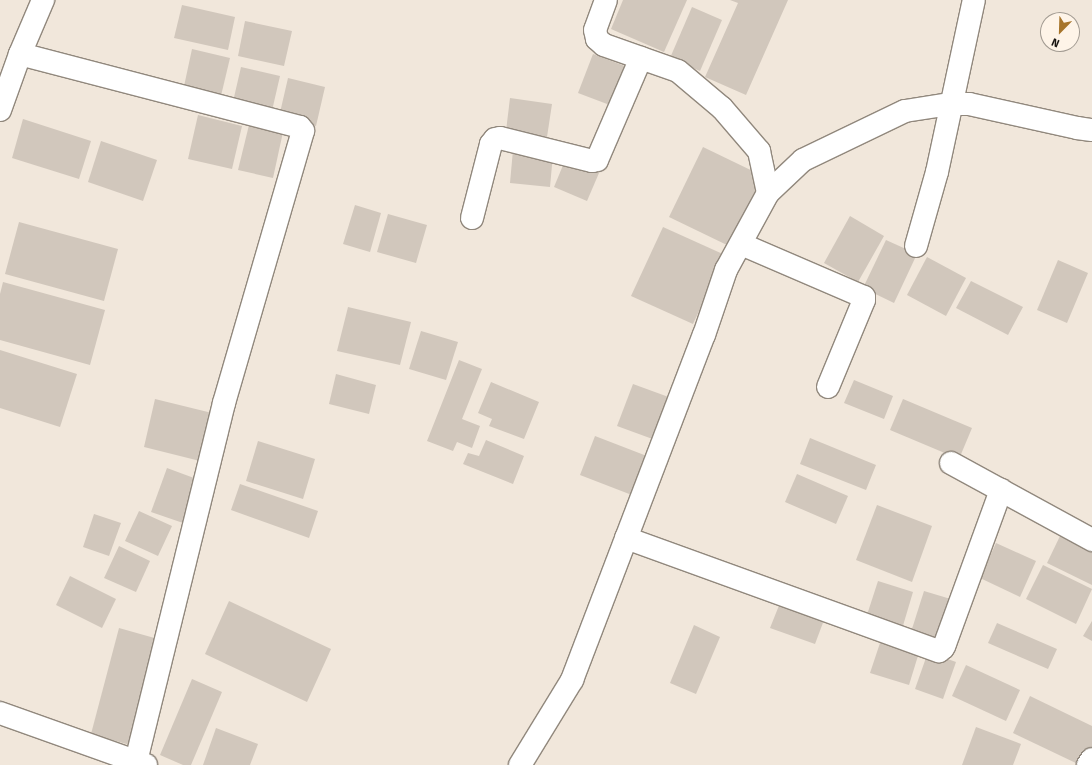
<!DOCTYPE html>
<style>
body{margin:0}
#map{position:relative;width:1092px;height:765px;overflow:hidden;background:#f1e7db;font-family:"Fira Sans",sans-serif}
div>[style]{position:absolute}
.building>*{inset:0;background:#d1c7bc}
.roads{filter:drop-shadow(1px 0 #91887d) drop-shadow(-1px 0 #91887d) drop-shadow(0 1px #91887d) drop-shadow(0 -1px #91887d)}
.minor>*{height:22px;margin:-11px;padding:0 11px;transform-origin:11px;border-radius:11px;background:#fff}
span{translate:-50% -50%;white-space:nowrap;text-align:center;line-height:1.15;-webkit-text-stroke:3px #fef4e8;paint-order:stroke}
.north{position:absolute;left:1040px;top:12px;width:40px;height:40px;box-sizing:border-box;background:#fef4e8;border:1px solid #a29b92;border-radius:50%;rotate:203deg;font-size:11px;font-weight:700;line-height:16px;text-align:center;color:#191612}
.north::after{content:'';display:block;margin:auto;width:14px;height:18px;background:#a7752b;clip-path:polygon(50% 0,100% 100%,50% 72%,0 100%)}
</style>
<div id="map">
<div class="building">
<i style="clip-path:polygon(623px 0,687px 0,664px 52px,611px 29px)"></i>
<i style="clip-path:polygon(730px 0,788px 0,746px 95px,705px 77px,738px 3px)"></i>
<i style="clip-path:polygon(182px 5px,235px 17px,228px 50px,174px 38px)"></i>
<i style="clip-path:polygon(692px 7px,722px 20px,700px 71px,670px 58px)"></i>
<i style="clip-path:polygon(245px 21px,292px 31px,284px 66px,238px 56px)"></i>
<i style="clip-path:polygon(192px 49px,230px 58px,220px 100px,183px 91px)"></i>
<i style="clip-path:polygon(593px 54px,630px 68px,615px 107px,578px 93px)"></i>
<i style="clip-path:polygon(241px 67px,280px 76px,271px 115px,232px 106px)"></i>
<i style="clip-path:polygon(288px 78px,325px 87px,316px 126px,279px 117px)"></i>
<i style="clip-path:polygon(510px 98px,552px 104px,547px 137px,506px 131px)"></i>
<i style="clip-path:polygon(198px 115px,242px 126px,232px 169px,188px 159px)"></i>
<i style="clip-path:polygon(23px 119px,91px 141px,79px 179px,12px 158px)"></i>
<i style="clip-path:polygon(249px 125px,283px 132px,273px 178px,238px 170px)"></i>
<i style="clip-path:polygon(101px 141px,157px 160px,143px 201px,88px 182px)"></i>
<i style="clip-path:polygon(703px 147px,763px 176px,729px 246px,669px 217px)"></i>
<i style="clip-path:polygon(513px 150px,553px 154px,550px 187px,510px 183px)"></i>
<i style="clip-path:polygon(566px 158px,599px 173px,587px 201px,554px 187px)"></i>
<i style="clip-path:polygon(355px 205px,381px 213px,370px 252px,343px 244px)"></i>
<i style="clip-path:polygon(388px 214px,427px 225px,416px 263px,377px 252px)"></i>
<i style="clip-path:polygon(850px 216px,884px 236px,858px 282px,824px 263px)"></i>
<i style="clip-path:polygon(19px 222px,118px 249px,104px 301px,5px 274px)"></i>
<i style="clip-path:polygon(663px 227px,725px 255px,693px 324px,631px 296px)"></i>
<i style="clip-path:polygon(886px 240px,917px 254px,894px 303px,863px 288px)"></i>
<i style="clip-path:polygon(927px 257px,966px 278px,946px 316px,907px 295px)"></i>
<i style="clip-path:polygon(1058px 260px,1088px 273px,1067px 323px,1037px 310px)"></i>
<i style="clip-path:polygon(971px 281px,1023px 307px,1008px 335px,956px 308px)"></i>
<i style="clip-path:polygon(3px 282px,105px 310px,90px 365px,0 340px,0 294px)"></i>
<i style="clip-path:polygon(348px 307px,411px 322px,400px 365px,337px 351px)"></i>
<i style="clip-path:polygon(421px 331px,458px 342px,446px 380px,409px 369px)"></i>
<i style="clip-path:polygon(0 350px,77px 374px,60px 427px,0 408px)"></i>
<i style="clip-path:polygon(459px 360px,482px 369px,462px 419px,480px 426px,472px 448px,457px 442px,453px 451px,427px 441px)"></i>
<i style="clip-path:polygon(336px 374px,376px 385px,369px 414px,329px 404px)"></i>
<i style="clip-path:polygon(854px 380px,893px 396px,884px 419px,844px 403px)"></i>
<i style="clip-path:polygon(491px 382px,539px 402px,524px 439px,489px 426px,492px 419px,478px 413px)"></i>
<i style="clip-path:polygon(633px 384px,674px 399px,658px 441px,617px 426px)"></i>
<i style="clip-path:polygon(155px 399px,212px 413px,200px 461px,144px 447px)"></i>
<i style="clip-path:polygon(903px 399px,972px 428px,959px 459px,890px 430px)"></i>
<i style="clip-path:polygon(595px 436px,652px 458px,637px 497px,580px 475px)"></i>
<i style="clip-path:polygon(810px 438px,876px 465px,866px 490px,800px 464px)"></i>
<i style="clip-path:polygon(486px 440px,524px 456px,513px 484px,463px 464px,468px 453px,479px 456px)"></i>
<i style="clip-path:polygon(258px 441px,315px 459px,303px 499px,246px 481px)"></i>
<i style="clip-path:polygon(167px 468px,202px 481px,186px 524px,151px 512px)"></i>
<i style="clip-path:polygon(797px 474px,848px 496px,836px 524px,785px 502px)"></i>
<i style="clip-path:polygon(240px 484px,318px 511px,309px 538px,231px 510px)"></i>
<i style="clip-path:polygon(877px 505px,932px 526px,912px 582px,856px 560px)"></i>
<i style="clip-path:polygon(139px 511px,172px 526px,158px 556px,125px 541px)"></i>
<i style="clip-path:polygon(94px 514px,121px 523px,109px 556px,83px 547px)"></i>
<i style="clip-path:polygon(1061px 534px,1092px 549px,1092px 585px,1047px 563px)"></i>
<i style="clip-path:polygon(996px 543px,1036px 561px,1020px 597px,980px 578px)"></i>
<i style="clip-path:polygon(119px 546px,150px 561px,136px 592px,104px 578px)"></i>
<i style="clip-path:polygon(1043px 565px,1092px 589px,1076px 624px,1026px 599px)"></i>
<i style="clip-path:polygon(70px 576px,116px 599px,102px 628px,56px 605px)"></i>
<i style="clip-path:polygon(878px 581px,913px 592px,902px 629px,866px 618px)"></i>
<i style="clip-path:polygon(924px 591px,954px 600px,941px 642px,911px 632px)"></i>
<i style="clip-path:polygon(229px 601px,331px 649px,307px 702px,205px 654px)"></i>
<i style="clip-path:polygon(780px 603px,824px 620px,815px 644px,770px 628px)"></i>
<i style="clip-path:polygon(1092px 621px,1092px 641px,1083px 636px)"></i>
<i style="clip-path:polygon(997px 623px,1057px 649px,1048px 669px,988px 643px)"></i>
<i style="clip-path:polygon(694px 625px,720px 637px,696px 694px,670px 683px)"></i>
<i style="clip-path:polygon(119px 628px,158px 639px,130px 745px,91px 734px)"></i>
<i style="clip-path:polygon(883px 634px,921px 646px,909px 685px,870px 673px)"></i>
<i style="clip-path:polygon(928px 652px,956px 662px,943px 699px,915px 689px)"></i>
<i style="clip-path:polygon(966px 665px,1020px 690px,1006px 721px,952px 696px)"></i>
<i style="clip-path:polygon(192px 679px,222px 692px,191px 765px,183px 765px,160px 755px)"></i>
<i style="clip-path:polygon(1030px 696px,1092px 726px,1092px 748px,1084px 765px,1080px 765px,1013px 733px)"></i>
<i style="clip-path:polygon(976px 727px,1021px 744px,1013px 765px,962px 765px)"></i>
<i style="clip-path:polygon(216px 728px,258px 744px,250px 765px,203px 765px)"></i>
</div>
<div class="roads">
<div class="minor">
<i style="left:606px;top:0;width:32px;rotate:110deg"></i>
<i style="left:595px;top:30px;width:9px;rotate:77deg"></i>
<i style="left:597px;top:39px;width:9px;rotate:41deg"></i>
<i style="left:604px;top:45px;width:78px;rotate:19.4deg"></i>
<i style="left:678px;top:71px;width:57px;rotate:40.1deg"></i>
<i style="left:722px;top:108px;width:57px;rotate:49.3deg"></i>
<i style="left:759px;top:151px;width:43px;rotate:77.9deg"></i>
<i style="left:20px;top:54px;width:289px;rotate:14.6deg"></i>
<i style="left:300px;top:127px;width:5px;rotate:53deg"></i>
<i style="left:303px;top:131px;width:283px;rotate:106.2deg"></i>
<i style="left:224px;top:403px;width:373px;rotate:103.8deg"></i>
<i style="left:0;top:110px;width:59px;rotate:-70.3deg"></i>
<i style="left:20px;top:54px;width:59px;rotate:-66.9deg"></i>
<i style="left:472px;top:218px;width:76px;rotate:-75.6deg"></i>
<i style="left:491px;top:144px;width:6px;rotate:-51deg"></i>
<i style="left:495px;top:139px;width:5px;rotate:-11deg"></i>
<i style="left:500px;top:138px;width:95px;rotate:14deg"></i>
<i style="left:592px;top:161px;width:5px;rotate:-11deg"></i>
<i style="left:597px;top:160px;width:111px;rotate:-66.7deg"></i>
<i style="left:741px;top:244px;width:134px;rotate:23.3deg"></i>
<i style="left:864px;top:297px;width:3px;rotate:90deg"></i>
<i style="left:864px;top:300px;width:94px;rotate:112.5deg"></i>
<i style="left:916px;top:246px;width:77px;rotate:-74.2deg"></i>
<i style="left:937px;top:172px;width:176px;rotate:-77.9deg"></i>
<i style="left:951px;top:463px;width:161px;rotate:28.6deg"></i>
<i style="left:626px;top:538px;width:333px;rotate:19.9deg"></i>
<i style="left:939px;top:651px;width:5px;rotate:-37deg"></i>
<i style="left:943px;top:648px;width:4px;rotate:-63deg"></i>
<i style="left:945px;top:644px;width:164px;rotate:-70deg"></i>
<i style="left:0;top:713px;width:155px;rotate:19.6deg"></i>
<i style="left:520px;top:765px;width:100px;rotate:-58.5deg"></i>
<i style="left:572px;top:680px;width:369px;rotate:-69.1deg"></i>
<i style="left:704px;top:335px;width:69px;rotate:-71.3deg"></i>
<i style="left:726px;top:270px;width:88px;rotate:-61.4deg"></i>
<i style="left:768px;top:193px;width:48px;rotate:-43.3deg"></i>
<i style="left:803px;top:160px;width:113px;rotate:-25.7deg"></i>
<i style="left:905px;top:111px;width:46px;rotate:-8.8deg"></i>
<i style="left:950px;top:104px;width:19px"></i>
<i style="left:969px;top:104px;width:111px;rotate:12.5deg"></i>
<i style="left:1077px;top:128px;width:15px;rotate:8deg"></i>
<i style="left:1088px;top:765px;width:7px;rotate:-56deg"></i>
</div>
</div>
<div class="north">N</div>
</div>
